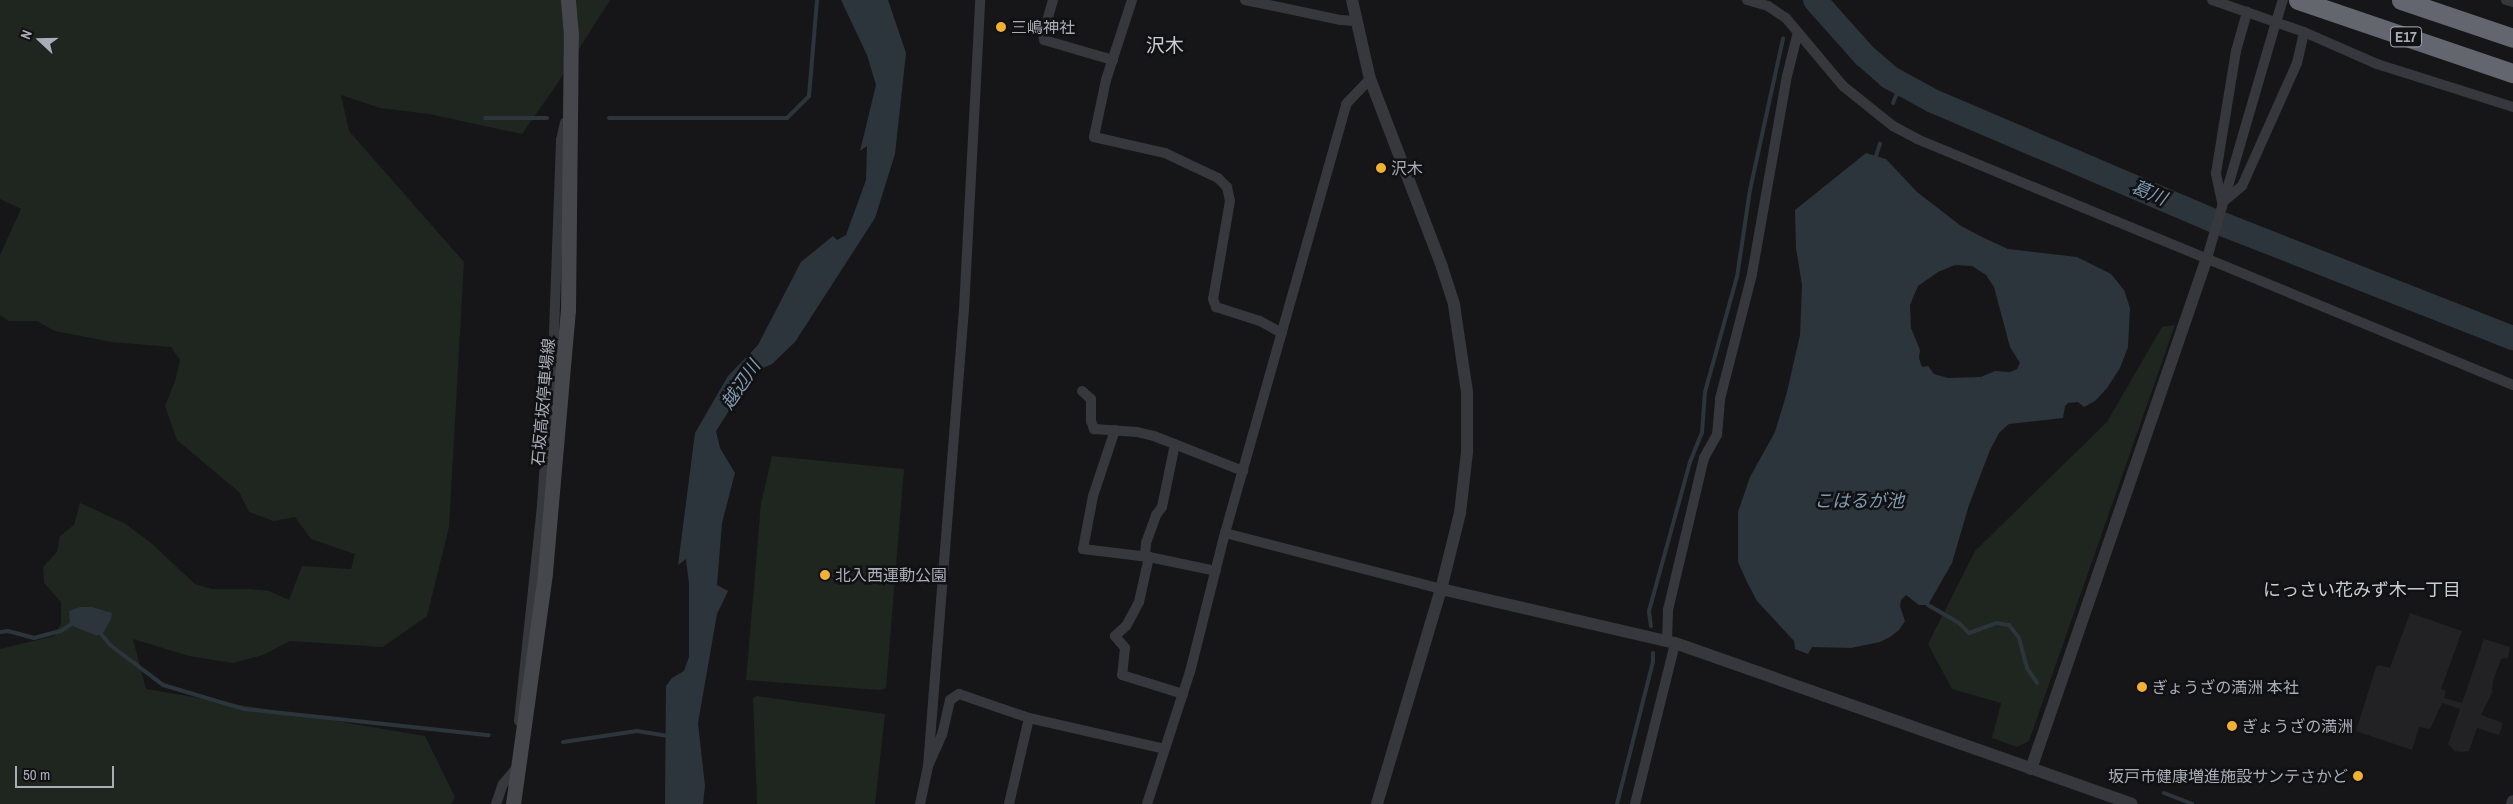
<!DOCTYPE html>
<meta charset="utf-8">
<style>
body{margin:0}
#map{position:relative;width:2513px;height:804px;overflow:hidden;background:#161618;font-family:"Archivo Narrow","Noto Sans JP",sans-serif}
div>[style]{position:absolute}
.built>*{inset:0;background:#222225}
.green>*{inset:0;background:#1e261f}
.water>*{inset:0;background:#2c353c}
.stream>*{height:4px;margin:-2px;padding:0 2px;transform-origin:2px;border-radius:2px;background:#2c353c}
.river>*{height:24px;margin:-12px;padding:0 12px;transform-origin:12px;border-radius:12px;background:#2c353c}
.minor>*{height:10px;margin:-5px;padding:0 5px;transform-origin:5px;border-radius:5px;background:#37383d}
.tertiary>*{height:12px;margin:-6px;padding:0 6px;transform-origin:6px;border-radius:6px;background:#37383d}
.secondary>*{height:15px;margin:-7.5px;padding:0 7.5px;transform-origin:7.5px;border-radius:7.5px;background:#45474d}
.motorway>*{height:19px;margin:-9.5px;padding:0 9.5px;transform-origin:9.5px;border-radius:9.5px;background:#63666e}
.minor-bridge>*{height:10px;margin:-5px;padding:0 5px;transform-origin:5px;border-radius:5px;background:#37383d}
.dots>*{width:14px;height:14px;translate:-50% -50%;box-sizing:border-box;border:2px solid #111113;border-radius:50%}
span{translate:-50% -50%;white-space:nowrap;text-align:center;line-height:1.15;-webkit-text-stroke:5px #111113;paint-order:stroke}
.shield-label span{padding:1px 4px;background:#111113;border:1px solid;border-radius:4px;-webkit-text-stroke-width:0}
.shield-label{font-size:15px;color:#a8adb8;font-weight:700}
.poi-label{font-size:16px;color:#a8adb8}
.left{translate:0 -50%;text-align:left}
.right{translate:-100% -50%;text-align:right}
.street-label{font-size:16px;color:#a8adb8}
.water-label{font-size:18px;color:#7f9bb3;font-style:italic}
.neighbourhood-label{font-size:18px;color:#c9ccd4}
.quarter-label{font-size:19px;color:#c9ccd4}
.north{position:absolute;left:15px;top:15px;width:50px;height:50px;-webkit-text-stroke:4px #111113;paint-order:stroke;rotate:291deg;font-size:14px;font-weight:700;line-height:20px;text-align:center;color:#a8adb8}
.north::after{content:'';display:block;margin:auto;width:18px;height:22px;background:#a8adb8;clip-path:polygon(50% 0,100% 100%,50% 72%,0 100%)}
.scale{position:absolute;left:15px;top:766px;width:99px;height:22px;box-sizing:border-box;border:2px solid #a8adb8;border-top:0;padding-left:6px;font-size:15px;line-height:18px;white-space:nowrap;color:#a8adb8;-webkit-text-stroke:4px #111113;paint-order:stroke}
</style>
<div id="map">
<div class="built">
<i style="clip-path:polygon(2410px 613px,2462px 631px,2441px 689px,2446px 691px,2444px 698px,2462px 703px,2484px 639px,2510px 647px,2508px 658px,2501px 659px,2493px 681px,2492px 693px,2481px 715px,2503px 723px,2499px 735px,2477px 728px,2469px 751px,2461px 752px,2455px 751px,2448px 744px,2460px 709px,2442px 703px,2430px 729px,2419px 727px,2412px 750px,2356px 731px,2376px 667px,2379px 665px,2390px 668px)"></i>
</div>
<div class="green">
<i style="clip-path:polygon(0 0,610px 0,557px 84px,522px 134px,429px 114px,380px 108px,341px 95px,349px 131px,464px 262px,449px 527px,427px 616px,383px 647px,290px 641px,263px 655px,233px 663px,189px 656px,133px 639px,146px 689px,425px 736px,455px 797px,451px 804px,0 804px,0 649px,54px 636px,61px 624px,61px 602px,44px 583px,43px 567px,57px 552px,60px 536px,74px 525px,80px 503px,124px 523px,150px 542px,195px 584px,212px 589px,249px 589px,269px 591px,289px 600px,302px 566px,351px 569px,355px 554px,311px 539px,295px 517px,274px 521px,249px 512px,239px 492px,177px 440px,165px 406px,175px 381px,180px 360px,171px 347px,112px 342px,55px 331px,37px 321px,9px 321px,0 315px,0 255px,21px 209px,0 199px)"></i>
<i style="clip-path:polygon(2175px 325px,2029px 741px,2017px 747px,1992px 738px,2001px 703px,1952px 689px,1928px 644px,1975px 551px,2107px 422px,2162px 327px)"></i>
<i style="clip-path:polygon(772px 456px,904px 469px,886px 688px,880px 690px,746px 680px,761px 503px)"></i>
<i style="clip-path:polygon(757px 696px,885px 714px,875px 804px,757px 804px,753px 698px)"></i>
</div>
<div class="water">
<i style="clip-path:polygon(841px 0,888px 0,906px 53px,895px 154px,875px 218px,795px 342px,772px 364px,754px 372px,716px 431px,720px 448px,735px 473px,722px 523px,717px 585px,728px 591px,717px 614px,698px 723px,705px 786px,703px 804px,665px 804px,666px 686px,672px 678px,684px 671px,689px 657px,689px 584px,686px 559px,678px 565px,695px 433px,728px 376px,758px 345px,801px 262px,833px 236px,837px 240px,846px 235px,866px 180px,867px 146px,860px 151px,876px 85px,867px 55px)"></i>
<i style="clip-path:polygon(evenodd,1866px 153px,1886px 159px,1917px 192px,1961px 226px,1984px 238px,2008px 249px,2077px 257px,2111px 274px,2124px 290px,2130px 308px,2128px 347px,2120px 368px,2107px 388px,2095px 401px,2084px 407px,2078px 402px,2068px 403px,2065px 406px,2063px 418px,2009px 424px,1999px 433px,1990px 450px,1969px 505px,1952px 563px,1928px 605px,1919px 605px,1906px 595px,1901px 600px,1900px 606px,1905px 621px,1899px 630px,1890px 637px,1880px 642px,1851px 648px,1812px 647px,1808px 654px,1795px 649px,1794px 641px,1757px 601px,1747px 582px,1738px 562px,1738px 512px,1750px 477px,1775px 432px,1787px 392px,1800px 335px,1802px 285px,1796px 248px,1795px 210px,1866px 153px,1955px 265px,1972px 266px,1986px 275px,1994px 287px,2010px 347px,2020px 363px,2017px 369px,2010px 372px,1995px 371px,1981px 377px,1948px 378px,1934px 374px,1928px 366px,1922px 367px,1919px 358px,1920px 350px,1911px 328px,1910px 305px,1918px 286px,1938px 272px,1955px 265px)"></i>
<i style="clip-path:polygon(80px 607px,92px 607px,112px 613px,111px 619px,102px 635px,95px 635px,70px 625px,69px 611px)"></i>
</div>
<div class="stream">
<i style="left:1893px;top:103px;width:21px;rotate:-67deg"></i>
<i style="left:485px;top:118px;width:62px"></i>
<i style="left:609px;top:118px;width:178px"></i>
<i style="left:787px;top:118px;width:31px;rotate:-45deg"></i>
<i style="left:809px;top:96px;width:96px;rotate:-85.2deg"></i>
<i style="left:1876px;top:156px;width:13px;rotate:-72deg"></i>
<i style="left:1928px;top:605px;width:36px;rotate:30deg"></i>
<i style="left:1959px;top:623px;width:14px;rotate:45deg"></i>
<i style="left:1969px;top:633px;width:29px;rotate:-20deg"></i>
<i style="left:1996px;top:623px;width:13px;rotate:9deg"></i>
<i style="left:2009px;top:625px;width:16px;rotate:52deg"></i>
<i style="left:2019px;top:638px;width:31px;rotate:75deg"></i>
<i style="left:2027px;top:668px;width:18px;rotate:56deg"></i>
<i style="left:1651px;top:626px;width:15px;rotate:-98deg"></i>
<i style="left:1649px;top:611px;width:155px;rotate:-74.6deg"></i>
<i style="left:1690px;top:462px;width:31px;rotate:-68deg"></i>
<i style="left:1702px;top:433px;width:41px;rotate:-85.8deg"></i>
<i style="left:1705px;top:392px;width:119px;rotate:-74.5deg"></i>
<i style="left:1737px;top:277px;width:88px;rotate:-81.5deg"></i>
<i style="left:1750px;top:190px;width:155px;rotate:-77.7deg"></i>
<i style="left:0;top:632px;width:8px;rotate:-7deg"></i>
<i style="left:8px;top:631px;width:27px;rotate:15deg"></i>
<i style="left:34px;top:638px;width:28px;rotate:-15deg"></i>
<i style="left:61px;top:631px;width:11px;rotate:-34deg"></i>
<i style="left:102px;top:635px;width:13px;rotate:51deg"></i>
<i style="left:110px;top:645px;width:66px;rotate:37deg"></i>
<i style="left:163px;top:685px;width:84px;rotate:16.5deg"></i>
<i style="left:244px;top:709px;width:246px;rotate:6.1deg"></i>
<i style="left:563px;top:742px;width:75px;rotate:-8.5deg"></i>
<i style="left:637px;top:731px;width:33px;rotate:9deg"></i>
<i style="left:2164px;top:793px;width:30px;rotate:21deg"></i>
<i style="left:1617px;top:804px;width:146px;rotate:-75.8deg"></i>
<i style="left:1653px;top:662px;width:9px;rotate:-90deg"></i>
</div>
<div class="river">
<i style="left:1815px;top:0;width:74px;rotate:48.3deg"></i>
<i style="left:1864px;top:55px;width:33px;rotate:41deg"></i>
<i style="left:1889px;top:77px;width:50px;rotate:28.6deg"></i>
<i style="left:1933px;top:101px;width:314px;rotate:23.1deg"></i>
<i style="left:2222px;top:224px;width:313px;rotate:21.4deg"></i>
</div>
<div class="minor">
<i style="left:1053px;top:0;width:35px;rotate:106deg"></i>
<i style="left:1043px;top:34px;width:6px;rotate:81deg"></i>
<i style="left:1044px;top:40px;width:72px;rotate:16.2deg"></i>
<i style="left:1132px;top:0;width:84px;rotate:108deg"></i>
<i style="left:1106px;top:80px;width:58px;rotate:101.9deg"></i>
<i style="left:1094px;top:137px;width:73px;rotate:12.7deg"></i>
<i style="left:1165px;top:153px;width:59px;rotate:25.3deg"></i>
<i style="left:1218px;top:178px;width:13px;rotate:45deg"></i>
<i style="left:1227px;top:187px;width:14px;rotate:78deg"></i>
<i style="left:1230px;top:201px;width:99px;rotate:99.8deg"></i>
<i style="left:1213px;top:299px;width:9px;rotate:69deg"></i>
<i style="left:1216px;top:307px;width:46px;rotate:17.7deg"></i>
<i style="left:1260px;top:321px;width:25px;rotate:29deg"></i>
<i style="left:1245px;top:0;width:98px;rotate:11.8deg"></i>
<i style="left:1341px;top:20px;width:14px;rotate:4deg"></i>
<i style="left:1747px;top:0;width:22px;rotate:16deg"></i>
<i style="left:1768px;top:6px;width:22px;rotate:34deg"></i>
<i style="left:1786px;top:18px;width:89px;rotate:50deg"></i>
<i style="left:1843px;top:86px;width:64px;rotate:38.7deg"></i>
<i style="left:1893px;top:126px;width:27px;rotate:28deg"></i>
<i style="left:1917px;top:139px;width:645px;rotate:22.43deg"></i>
<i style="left:2212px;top:0;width:97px;rotate:19.2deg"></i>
<i style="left:2304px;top:32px;width:80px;rotate:23.7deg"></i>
<i style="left:2377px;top:64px;width:143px;rotate:17.5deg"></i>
<i style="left:2506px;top:0;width:7px;rotate:16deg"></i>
<i style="left:2222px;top:202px;width:30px;rotate:-102deg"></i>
<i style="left:2216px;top:173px;width:124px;rotate:-80.7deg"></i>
<i style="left:2236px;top:51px;width:41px;rotate:-74.2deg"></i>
<i style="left:2223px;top:202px;width:25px;rotate:-40deg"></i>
<i style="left:2242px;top:186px;width:135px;rotate:-65.9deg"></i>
<i style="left:2297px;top:63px;width:32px;rotate:-77deg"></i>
<i style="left:2207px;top:258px;width:235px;rotate:-73.7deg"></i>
<i style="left:1082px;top:391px;width:12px;rotate:42deg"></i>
<i style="left:1091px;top:399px;width:22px;rotate:90deg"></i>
<i style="left:1091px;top:421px;width:9px;rotate:69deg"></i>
<i style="left:1094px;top:429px;width:43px;rotate:4deg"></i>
<i style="left:1137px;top:432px;width:17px;rotate:13deg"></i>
<i style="left:1154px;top:436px;width:96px;rotate:21.5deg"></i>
<i style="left:1115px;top:430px;width:70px;rotate:108.4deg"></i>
<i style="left:1093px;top:496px;width:54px;rotate:100.7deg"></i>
<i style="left:1083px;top:549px;width:66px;rotate:6.9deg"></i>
<i style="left:1149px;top:557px;width:68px;rotate:11.8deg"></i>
<i style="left:1225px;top:533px;width:223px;rotate:14.5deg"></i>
<i style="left:1145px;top:557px;width:14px;rotate:-86deg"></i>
<i style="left:1146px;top:543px;width:30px;rotate:-70deg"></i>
<i style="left:1156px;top:515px;width:10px;rotate:-53deg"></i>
<i style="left:1162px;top:507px;width:64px;rotate:-78.3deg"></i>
<i style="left:1149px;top:557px;width:46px;rotate:102.5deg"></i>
<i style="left:1139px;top:602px;width:27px;rotate:118deg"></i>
<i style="left:1126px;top:626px;width:15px;rotate:138deg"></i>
<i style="left:1115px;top:636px;width:16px;rotate:50deg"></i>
<i style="left:1125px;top:648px;width:27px;rotate:96deg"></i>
<i style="left:1122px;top:675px;width:64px;rotate:17.3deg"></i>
<i style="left:1667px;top:641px;width:31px;rotate:-88deg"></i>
<i style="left:1668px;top:610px;width:156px;rotate:-76.7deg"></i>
<i style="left:1704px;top:458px;width:26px;rotate:-61deg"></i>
<i style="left:1717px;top:435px;width:36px;rotate:-85deg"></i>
<i style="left:1720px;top:399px;width:129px;rotate:-75.6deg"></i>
<i style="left:1752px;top:274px;width:201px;rotate:-80deg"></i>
<i style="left:1787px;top:76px;width:45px;rotate:-76deg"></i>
<i style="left:519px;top:721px;width:217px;rotate:-83.9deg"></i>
<i style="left:542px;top:505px;width:173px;rotate:-86deg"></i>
<i style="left:554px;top:332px;width:192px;rotate:-87.9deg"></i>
<i style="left:561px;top:140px;width:18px;rotate:-77deg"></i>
<i style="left:928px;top:766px;width:457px;rotate:-85.5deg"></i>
<i style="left:964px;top:310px;width:310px;rotate:-87deg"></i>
<i style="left:496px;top:804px;width:21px;rotate:-71deg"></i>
<i style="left:503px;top:784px;width:23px;rotate:-50deg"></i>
<i style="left:920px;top:804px;width:39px;rotate:-78deg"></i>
<i style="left:928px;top:766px;width:34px;rotate:-66deg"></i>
<i style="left:942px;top:735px;width:36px;rotate:-77deg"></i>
<i style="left:950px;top:700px;width:11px;rotate:-34deg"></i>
<i style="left:959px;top:694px;width:74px;rotate:18.9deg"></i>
<i style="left:1029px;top:718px;width:139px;rotate:12.8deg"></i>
<i style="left:1009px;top:804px;width:88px;rotate:-76.9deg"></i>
<i style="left:1147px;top:804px;width:139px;rotate:-72deg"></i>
<i style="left:1190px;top:672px;width:143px;rotate:-75.9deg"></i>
<i style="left:1225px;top:533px;width:446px;rotate:-74.2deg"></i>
<i style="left:1346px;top:104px;width:35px;rotate:-46deg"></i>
<i style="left:1635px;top:804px;width:166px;rotate:-76deg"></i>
</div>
<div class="tertiary">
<i style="left:1352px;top:0;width:81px;rotate:77.2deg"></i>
<i style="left:1370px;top:79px;width:201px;rotate:69deg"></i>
<i style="left:1442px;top:267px;width:40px;rotate:72deg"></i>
<i style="left:1454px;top:305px;width:88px;rotate:81.5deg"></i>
<i style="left:1467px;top:392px;width:60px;rotate:90deg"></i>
<i style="left:1467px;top:452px;width:61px;rotate:96.5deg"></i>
<i style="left:1460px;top:513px;width:78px;rotate:104deg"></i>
<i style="left:1441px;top:589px;width:224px;rotate:106.6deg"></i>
<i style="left:1441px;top:589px;width:240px;rotate:13deg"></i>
<i style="left:1675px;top:643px;width:484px;rotate:19.4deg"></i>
<i style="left:2031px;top:769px;width:540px;rotate:-71deg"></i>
<i style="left:2512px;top:804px;width:3px;rotate:-72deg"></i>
</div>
<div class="secondary">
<i style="left:513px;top:804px;width:234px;rotate:-82.1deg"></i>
<i style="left:545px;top:572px;width:263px;rotate:-85deg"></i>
<i style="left:568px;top:310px;width:275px;rotate:-89.4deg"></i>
<i style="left:571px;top:35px;width:35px;rotate:-95deg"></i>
</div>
<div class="motorway">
<i style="left:2298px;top:0;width:227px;rotate:18.8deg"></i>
<i style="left:2401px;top:0;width:118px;rotate:18.7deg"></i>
</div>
<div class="minor-bridge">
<i style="left:2273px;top:32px;width:34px;rotate:-73deg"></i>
</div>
<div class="dots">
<i style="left:1001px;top:27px;background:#f2b134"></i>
<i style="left:1381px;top:168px;background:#f2b134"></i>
<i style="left:825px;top:575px;background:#f2b134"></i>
<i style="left:2142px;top:687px;background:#f2b134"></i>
<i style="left:2232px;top:726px;background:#f2b134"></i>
<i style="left:2358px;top:776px;background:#f2b134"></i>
</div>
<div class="shield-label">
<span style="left:2406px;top:37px">E17</span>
</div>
<div class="poi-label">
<span class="left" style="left:1011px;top:27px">三嶋神社</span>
<span class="left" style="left:1391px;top:168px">沢木</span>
<span class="left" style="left:835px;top:575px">北入西運動公園</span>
<span class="left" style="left:2152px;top:687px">ぎょうざの満洲 本社</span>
<span class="left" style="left:2242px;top:726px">ぎょうざの満洲</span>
<span class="right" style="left:2348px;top:776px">坂戸市健康増進施設サンテさかど</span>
</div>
<div class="street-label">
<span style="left:543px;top:402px;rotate:-85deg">石坂高坂停車場線</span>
</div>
<div class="water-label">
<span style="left:2149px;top:193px;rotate:23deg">葛川</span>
<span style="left:741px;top:385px;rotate:-56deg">越辺川</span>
<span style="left:1859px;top:501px">こはるが池</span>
</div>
<div class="neighbourhood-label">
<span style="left:2362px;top:590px">にっさい花みず木一丁目</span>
</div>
<div class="quarter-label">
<span style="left:1165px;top:46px">沢木</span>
</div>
<div class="north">N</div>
<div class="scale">50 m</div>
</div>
